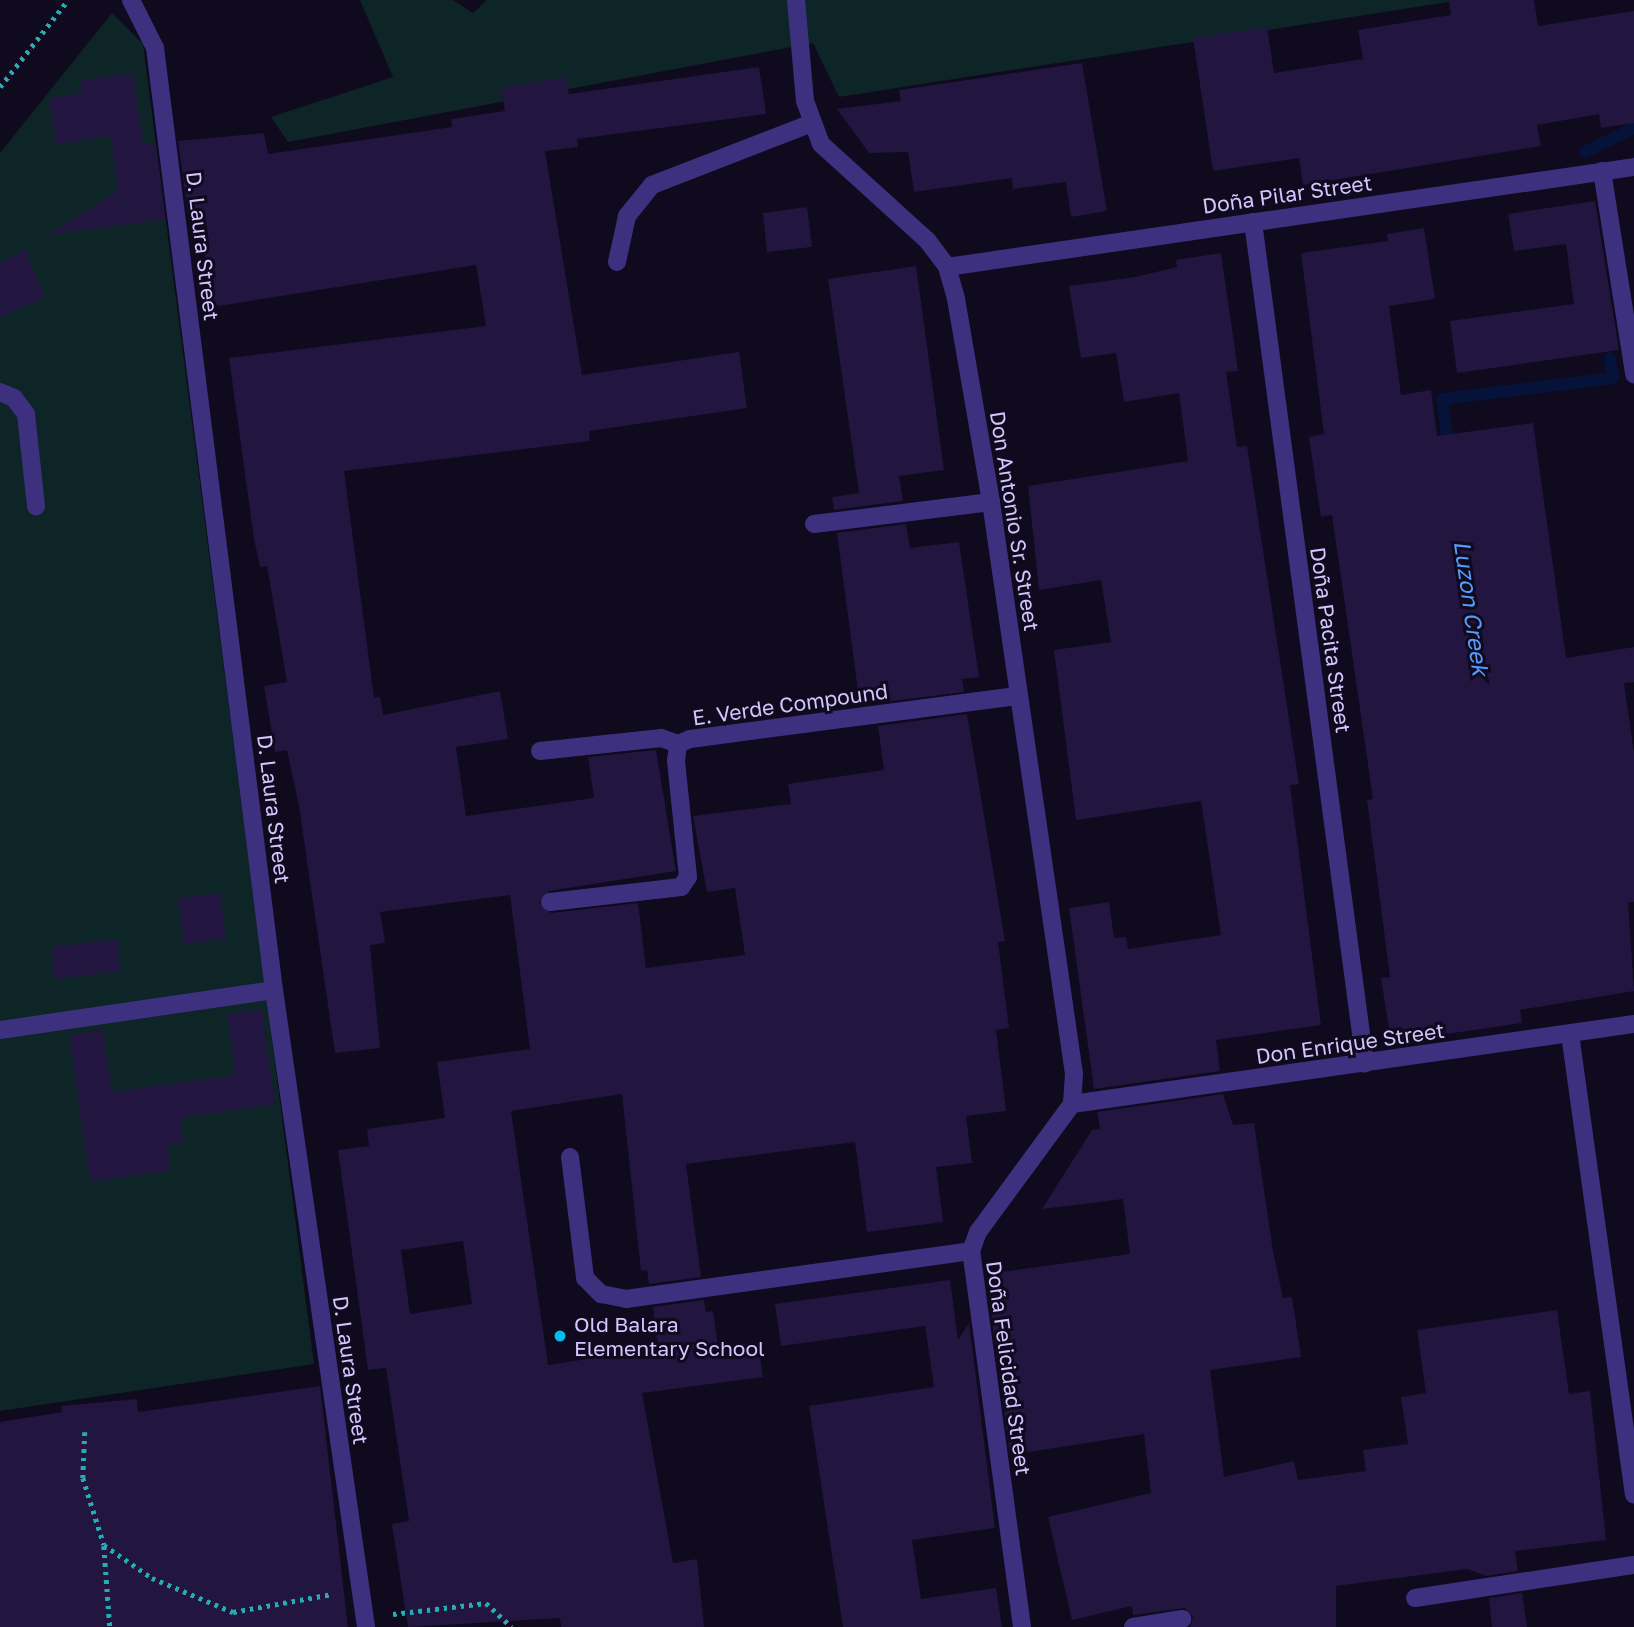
<!DOCTYPE html>
<meta charset="utf-8">
<style>
body{margin:0}
#map{position:relative;width:1634px;height:1627px;overflow:hidden;background:#0f0a1d;font-family:"Golos Text",sans-serif}
div>[style]{position:absolute}
.green>*{inset:0;background:#0d2527}
.stream>*{height:12px;margin:-6px;padding:0 6px;transform-origin:6px;border-radius:6px;background:#05133a}
.building>*{inset:0;background:#22153f}
.path>*{height:4.5px;margin-top:-2.25px;transform-origin:0;background:repeating-linear-gradient(90deg,#24adb4 0 3.5px,transparent 0 8.5px)}
.lane>*{height:18px;margin:-9px;padding:0 9px;transform-origin:9px;border-radius:9px;background:#3d317f}
.street>*{height:18px;margin:-9px;padding:0 9px;transform-origin:9px;border-radius:9px;background:#3d317f}
.dots>*{width:19px;height:19px;translate:-50% -50%;box-sizing:border-box;border:4px solid #0f0a1d;border-radius:50%}
span{translate:-50% -50%;white-space:nowrap;text-align:center;line-height:1.15;-webkit-text-stroke:6px #0f0a1d;paint-order:stroke}
.street-label{font-size:21px;color:#d3c6ff}
.poi-label{font-size:21px;color:#d3c6ff}
.left{translate:0 -50%;text-align:left}
.water-label{font-size:23px;color:#549cff;font-style:italic}
</style>
<div id="map">
<div class="green">
<i style="clip-path:polygon(360px 0,453px 0,473px 13px,487px 0,1461px 0,839px 97px,813px 43px,288px 142px,271px 117px,393px 77px)"></i>
<i style="clip-path:polygon(112px 13px,143px 44px,314px 1364px,0 1411px,0 153px)"></i>
</div>
<div class="stream">
<i style="left:1585px;top:152px;width:55px;rotate:-26.1deg"></i>
<i style="left:1449px;top:450px;width:51px;rotate:-97.8deg"></i>
<i style="left:1442px;top:399px;width:172px;rotate:-7deg"></i>
<i style="left:1613px;top:378px;width:20px;rotate:-99deg"></i>
</div>
<div class="building">
<i style="clip-path:polygon(1449px 0,1534px 0,1538px 26px,1634px 11px,1634px 123px,1601px 128px,1599px 114px,1537px 125px,1541px 146px,1303px 185px,1299px 158px,1213px 171px,1193px 38px,1267px 27px,1274px 73px,1363px 59px,1358px 30px,1451px 15px)"></i>
<i style="clip-path:polygon(1082px 63px,1107px 211px,1071px 217px,1066px 182px,1013px 189px,1012px 178px,914px 192px,908px 152px,869px 153px,837px 109px,901px 101px,899px 90px)"></i>
<i style="clip-path:polygon(evenodd,759px 67px,766px 114px,577px 139px,578px 147px,545px 151px,582px 375px,739px 352px,747px 408px,589px 431px,590px 441px,344px 471px,374px 698px,380px 697px,383px 715px,500px 691px,508px 739px,456px 747px,466px 816px,594px 798px,588px 757px,656px 750px,676px 871px,549px 891px,539px 903px,551px 913px,638px 903px,646px 968px,745px 955px,735px 888px,707px 892px,693px 816px,791px 804px,788px 784px,884px 770px,878px 726px,967px 714px,1005px 941px,998px 942px,1009px 1028px,996px 1030px,1006px 1111px,966px 1116px,972px 1163px,936px 1167px,943px 1222px,867px 1232px,855px 1142px,686px 1164px,701px 1277px,649px 1284px,647px 1270px,641px 1271px,622px 1094px,511px 1111px,548px 1365px,658px 1348px,653px 1307px,704px 1300px,706px 1312px,713px 1311px,718px 1347px,758px 1342px,763px 1377px,642px 1393px,673px 1563px,697px 1559px,704px 1627px,561px 1627px,560px 1618px,408px 1627px,392px 1524px,409px 1521px,386px 1368px,368px 1370px,338px 1150px,369px 1146px,367px 1129px,445px 1118px,437px 1062px,530px 1049px,510px 895px,380px 912px,385px 943px,370px 945px,380px 1048px,335px 1053px,299px 806px,287px 750px,275px 752px,264px 686px,287px 682px,267px 566px,260px 567px,254px 539px,229px 358px,486px 326px,476px 265px,212px 307px,199px 214px,188px 215px,178px 141px,264px 133px,268px 154px,452px 127px,451px 119px,505px 111px,501px 88px,566px 77px,569px 94px,759px 67px,463px 1241px,472px 1304px,410px 1314px,401px 1250px,463px 1241px)"></i>
<i style="clip-path:polygon(133px 73px,143px 143px,156px 145px,165px 219px,47px 235px,118px 191px,111px 136px,56px 144px,49px 98px,82px 93px,81px 80px)"></i>
<i style="clip-path:polygon(1595px 201px,1619px 350px,1457px 373px,1450px 321px,1574px 304px,1566px 244px,1514px 251px,1508px 214px)"></i>
<i style="clip-path:polygon(807px 207px,812px 247px,767px 252px,763px 213px)"></i>
<i style="clip-path:polygon(1424px 228px,1435px 299px,1389px 306px,1401px 395px,1431px 390px,1437px 436px,1533px 423px,1566px 658px,1634px 647px,1634px 682px,1624px 683px,1634px 753px,1634px 902px,1628px 902px,1634px 991px,1520px 1010px,1522px 1023px,1391px 1042px,1381px 978px,1390px 977px,1367px 800px,1373px 799px,1332px 515px,1321px 517px,1309px 437px,1324px 434px,1301px 253px,1388px 241px,1387px 234px)"></i>
<i style="clip-path:polygon(25px 249px,45px 297px,0 317px,0 264px)"></i>
<i style="clip-path:polygon(1221px 253px,1238px 371px,1226px 372px,1237px 447px,1247px 446px,1299px 784px,1290px 785px,1321px 1025px,1216px 1040px,1220px 1071px,1094px 1089px,1069px 908px,1109px 902px,1114px 938px,1126px 937px,1128px 949px,1221px 935px,1201px 801px,1076px 820px,1054px 650px,1111px 642px,1101px 580px,1039px 590px,1028px 486px,1188px 461px,1179px 393px,1124px 402px,1116px 353px,1081px 358px,1069px 286px,1135px 277px,1177px 267px,1176px 260px)"></i>
<i style="clip-path:polygon(916px 266px,944px 470px,899px 476px,903px 501px,834px 510px,832px 497px,859px 493px,828px 279px)"></i>
<i style="clip-path:polygon(906px 524px,910px 548px,959px 542px,979px 677px,962px 679px,964px 692px,876px 703px,874px 689px,858px 691px,837px 533px)"></i>
<i style="clip-path:polygon(220px 893px,226px 938px,184px 944px,178px 898px)"></i>
<i style="clip-path:polygon(117px 939px,121px 971px,54px 979px,51px 947px)"></i>
<i style="clip-path:polygon(262px 1009px,275px 1104px,180px 1118px,184px 1142px,167px 1144px,171px 1170px,90px 1182px,69px 1035px,103px 1030px,112px 1092px,235px 1075px,227px 1014px)"></i>
<i style="clip-path:polygon(1223px 1094px,1233px 1125px,1254px 1123px,1273px 1251px,1283px 1298px,1292px 1297px,1301px 1357px,1210px 1370px,1224px 1477px,1294px 1461px,1298px 1480px,1366px 1471px,1363px 1450px,1408px 1444px,1401px 1397px,1426px 1393px,1417px 1330px,1557px 1310px,1569px 1394px,1590px 1391px,1606px 1540px,1515px 1551px,1518px 1571px,1486px 1576px,1467px 1569px,1336px 1586px,1336px 1627px,1190px 1627px,1193px 1617px,1185px 1608px,1133px 1615px,1132px 1606px,1072px 1620px,1048px 1517px,1151px 1493px,1144px 1434px,1010px 1455px,988px 1293px,1001px 1272px,1130px 1254px,1123px 1199px,1042px 1209px,1092px 1130px,1100px 1129px,1097px 1112px)"></i>
<i style="clip-path:polygon(950px 1280px,958px 1340px,969px 1323px,995px 1528px,912px 1540px,921px 1599px,996px 1588px,1002px 1627px,843px 1627px,809px 1406px,934px 1387px,925px 1326px,781px 1346px,775px 1304px)"></i>
<i style="clip-path:polygon(320px 1386px,348px 1627px,0 1627px,0 1422px,62px 1412px,61px 1406px,137px 1399px,138px 1412px)"></i>
<i style="clip-path:polygon(1522px 1593px,1527px 1627px,1492px 1627px,1489px 1598px)"></i>
</div>
<div class="path">
<i style="left:0;top:87px;width:110px;rotate:-52deg"></i>
<i style="left:85px;top:1432px;width:46px;rotate:92.5deg"></i>
<i style="left:83px;top:1478px;width:70px;rotate:72.6deg"></i>
<i style="left:104px;top:1545px;width:58px;rotate:34.5deg"></i>
<i style="left:152px;top:1578px;width:88px;rotate:22.8deg"></i>
<i style="left:233px;top:1612px;width:101px;rotate:-10.3deg"></i>
<i style="left:104px;top:1546px;width:81px;rotate:85.8deg"></i>
<i style="left:393px;top:1614px;width:94px;rotate:-6.7deg"></i>
<i style="left:486px;top:1603px;width:35px;rotate:43deg"></i>
</div>
<div class="lane">
<i style="left:617px;top:262px;width:47px;rotate:-77.7deg"></i>
<i style="left:627px;top:216px;width:40px;rotate:-51deg"></i>
<i style="left:652px;top:185px;width:172px;rotate:-21.2deg"></i>
<i style="left:0;top:392px;width:15px;rotate:23deg"></i>
<i style="left:14px;top:398px;width:20px;rotate:53deg"></i>
<i style="left:26px;top:414px;width:93px;rotate:83.8deg"></i>
<i style="left:814px;top:524px;width:178px;rotate:-7.1deg"></i>
<i style="left:540px;top:751px;width:122px;rotate:-6.1deg"></i>
<i style="left:661px;top:738px;width:18px;rotate:19deg"></i>
<i style="left:570px;top:1157px;width:122px;rotate:82.9deg"></i>
<i style="left:585px;top:1278px;width:23px;rotate:45deg"></i>
<i style="left:601px;top:1294px;width:25px;rotate:11deg"></i>
<i style="left:626px;top:1299px;width:348px;rotate:-7.9deg"></i>
<i style="left:1415px;top:1598px;width:221px;rotate:-8.6deg"></i>
<i style="left:1133px;top:1627px;width:50px;rotate:-9.3deg"></i>
</div>
<div class="street">
<i style="left:131px;top:0;width:54px;rotate:63.4deg"></i>
<i style="left:155px;top:48px;width:949px;rotate:82.8deg"></i>
<i style="left:274px;top:990px;width:644px;rotate:81.78deg"></i>
<i style="left:796px;top:0;width:101px;rotate:84.9deg"></i>
<i style="left:805px;top:101px;width:46px;rotate:69.6deg"></i>
<i style="left:821px;top:144px;width:143px;rotate:42.2deg"></i>
<i style="left:927px;top:240px;width:34px;rotate:53deg"></i>
<i style="left:947px;top:267px;width:33px;rotate:74deg"></i>
<i style="left:956px;top:299px;width:206px;rotate:80.2deg"></i>
<i style="left:991px;top:502px;width:578px;rotate:81.74deg"></i>
<i style="left:1074px;top:1074px;width:30px;rotate:94deg"></i>
<i style="left:1602px;top:171px;width:206px;rotate:81deg"></i>
<i style="left:1253px;top:222px;width:849px;rotate:82.42deg"></i>
<i style="left:947px;top:267px;width:694px;rotate:-8.28deg"></i>
<i style="left:550px;top:902px;width:132px;rotate:-6.5deg"></i>
<i style="left:681px;top:887px;width:12px;rotate:-55deg"></i>
<i style="left:688px;top:877px;width:117px;rotate:-95.9deg"></i>
<i style="left:676px;top:761px;width:17px;rotate:-83deg"></i>
<i style="left:678px;top:744px;width:13px;rotate:-23deg"></i>
<i style="left:690px;top:739px;width:331px;rotate:-7.5deg"></i>
<i style="left:0;top:1030px;width:277px;rotate:-8.3deg"></i>
<i style="left:1570px;top:1034px;width:465px;rotate:82.1deg"></i>
<i style="left:1072px;top:1104px;width:568px;rotate:-8.1deg"></i>
<i style="left:1022px;top:1627px;width:379px;rotate:-97.7deg"></i>
<i style="left:971px;top:1251px;width:20px;rotate:-70deg"></i>
<i style="left:978px;top:1232px;width:159px;rotate:-53.7deg"></i>
</div>
<div class="dots">
<i style="left:560px;top:1336px;background:#00bdf1"></i>
</div>
<div class="street-label">
<span style="left:1287px;top:194px;rotate:-8deg">Doña Pilar Street</span>
<span style="left:203px;top:246px;rotate:83deg">D. Laura Street</span>
<span style="left:1015px;top:521px;rotate:81deg">Don Antonio Sr. Street</span>
<span style="left:1331px;top:640px;rotate:82deg">Doña Pacita Street</span>
<span style="left:790px;top:704px;rotate:-8deg">E. Verde Compound</span>
<span style="left:274px;top:809px;rotate:83deg">D. Laura Street</span>
<span style="left:1350px;top:1043px;rotate:-8deg">Don Enrique Street</span>
<span style="left:1009px;top:1368px;rotate:82deg">Doña Felicidad Street</span>
<span style="left:351px;top:1370px;rotate:82deg">D. Laura Street</span>
</div>
<div class="poi-label">
<span class="left" style="left:574px;top:1336px">Old Balara<br>Elementary School</span>
</div>
<div class="water-label">
<span style="left:1472px;top:608px;rotate:82deg">Luzon Creek</span>
</div>
</div>
